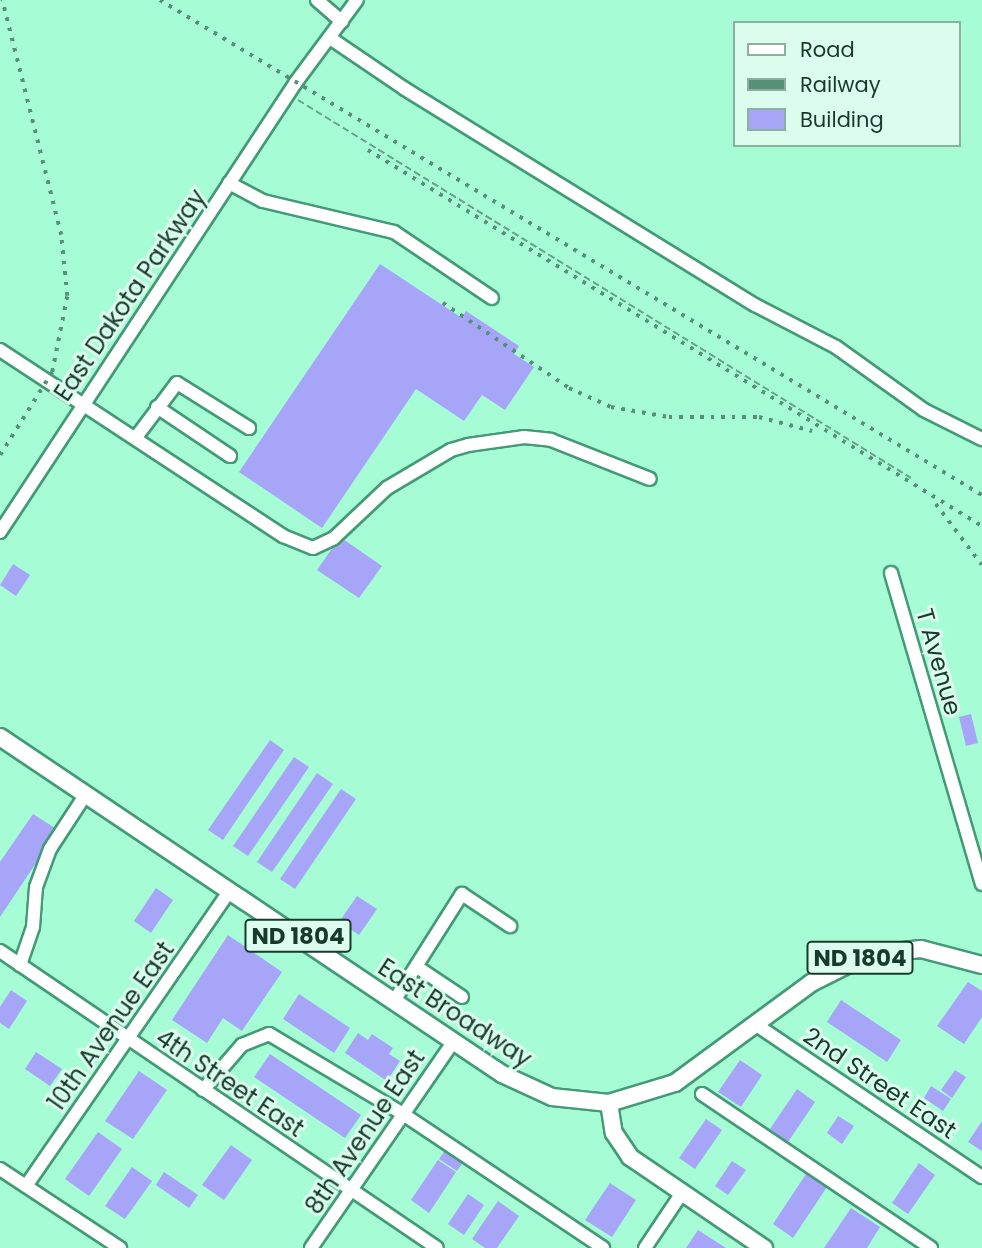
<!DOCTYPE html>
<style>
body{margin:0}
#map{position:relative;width:982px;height:1248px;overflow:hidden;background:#a6fcd5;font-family:Poppins,sans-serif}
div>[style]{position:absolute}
.building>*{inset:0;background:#a6a5f8}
.path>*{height:2px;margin-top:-1px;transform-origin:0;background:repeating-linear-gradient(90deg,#64a387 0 7px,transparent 0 10.5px)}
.roads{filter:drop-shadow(2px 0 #449a77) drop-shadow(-2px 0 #449a77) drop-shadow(0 2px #449a77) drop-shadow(0 -2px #449a77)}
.minor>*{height:12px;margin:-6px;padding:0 6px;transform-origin:6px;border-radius:6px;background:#fff}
.major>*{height:16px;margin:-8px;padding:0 8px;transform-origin:8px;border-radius:8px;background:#fff}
.rail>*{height:3.5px;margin-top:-1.75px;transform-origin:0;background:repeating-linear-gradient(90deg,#569177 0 3.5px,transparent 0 10.5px)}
span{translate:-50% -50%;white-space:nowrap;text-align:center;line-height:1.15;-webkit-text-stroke:6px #dcfded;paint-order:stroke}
.shield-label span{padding:2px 5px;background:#dcfded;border:2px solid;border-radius:5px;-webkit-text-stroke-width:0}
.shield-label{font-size:23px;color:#163a2c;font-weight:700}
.street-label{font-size:24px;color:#163a2c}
.legend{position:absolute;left:733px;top:21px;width:228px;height:126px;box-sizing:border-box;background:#dcfded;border:2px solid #8dafa0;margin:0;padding:9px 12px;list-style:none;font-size:21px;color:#163a2c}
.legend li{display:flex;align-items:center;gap:14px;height:35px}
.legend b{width:35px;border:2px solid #8dafa0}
</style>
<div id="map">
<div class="building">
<i style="clip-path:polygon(380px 264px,462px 318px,466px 311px,519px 346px,514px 354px,534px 367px,505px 410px,482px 395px,464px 421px,416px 389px,322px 528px,239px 472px)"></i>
<i style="clip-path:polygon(340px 537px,382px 566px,359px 598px,317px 570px)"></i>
<i style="clip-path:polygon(13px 564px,30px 575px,16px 596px,0 585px)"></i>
<i style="clip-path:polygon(971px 714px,978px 743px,966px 746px,959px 717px)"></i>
<i style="clip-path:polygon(270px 740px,284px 750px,223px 840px,208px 830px)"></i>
<i style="clip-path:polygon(294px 757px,309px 767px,248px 856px,233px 846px)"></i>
<i style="clip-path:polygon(317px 773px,333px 784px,272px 872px,257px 862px)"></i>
<i style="clip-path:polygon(341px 789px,356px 799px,295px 889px,280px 879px)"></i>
<i style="clip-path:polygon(33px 814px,58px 830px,0 917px,0 862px)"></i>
<i style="clip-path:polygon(156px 888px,173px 900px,151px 933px,134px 921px)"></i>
<i style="clip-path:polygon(357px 896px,377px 909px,359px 935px,339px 922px)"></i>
<i style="clip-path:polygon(228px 935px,282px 972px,242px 1031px,223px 1018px,207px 1043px,172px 1020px)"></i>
<i style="clip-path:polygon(968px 982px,982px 991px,982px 1017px,964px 1044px,937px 1026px)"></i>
<i style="clip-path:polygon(11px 990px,27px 1001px,9px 1029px,0 1023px,0 1007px)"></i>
<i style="clip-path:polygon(299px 994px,350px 1028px,334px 1053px,283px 1019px)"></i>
<i style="clip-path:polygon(841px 1000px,901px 1040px,887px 1062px,827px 1022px)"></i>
<i style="clip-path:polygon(358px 1033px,368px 1040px,372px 1034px,393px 1048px,389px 1054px,400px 1061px,387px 1081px,345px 1053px)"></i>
<i style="clip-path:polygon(36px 1052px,62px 1069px,50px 1086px,25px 1069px)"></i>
<i style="clip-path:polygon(270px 1054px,361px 1115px,345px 1138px,254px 1077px)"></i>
<i style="clip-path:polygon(740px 1060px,762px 1075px,741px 1107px,718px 1092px)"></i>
<i style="clip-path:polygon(955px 1070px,966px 1077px,952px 1098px,941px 1090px)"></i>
<i style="clip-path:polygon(139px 1071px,167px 1090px,133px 1139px,105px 1121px)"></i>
<i style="clip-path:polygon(931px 1086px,951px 1099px,943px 1111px,924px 1098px)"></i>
<i style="clip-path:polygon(797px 1089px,815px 1102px,788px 1142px,770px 1129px)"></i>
<i style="clip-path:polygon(838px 1116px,854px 1126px,842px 1144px,827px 1133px)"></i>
<i style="clip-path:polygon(706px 1119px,722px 1130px,695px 1169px,679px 1158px)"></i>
<i style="clip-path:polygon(982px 1121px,982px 1151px,968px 1142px)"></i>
<i style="clip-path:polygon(98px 1132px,122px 1149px,89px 1196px,65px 1179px)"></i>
<i style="clip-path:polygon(231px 1145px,252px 1160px,224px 1200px,202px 1185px)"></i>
<i style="clip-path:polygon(446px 1149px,464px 1161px,457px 1171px,439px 1159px)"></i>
<i style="clip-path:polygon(438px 1160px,456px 1172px,429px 1213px,411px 1200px)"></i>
<i style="clip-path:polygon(732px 1161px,746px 1170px,728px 1195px,715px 1186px)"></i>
<i style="clip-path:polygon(919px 1163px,935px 1175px,908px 1214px,892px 1203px)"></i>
<i style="clip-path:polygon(132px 1167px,152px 1181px,125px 1219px,105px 1206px)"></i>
<i style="clip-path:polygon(164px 1172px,198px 1195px,189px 1208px,156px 1185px)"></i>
<i style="clip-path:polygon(806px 1174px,827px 1187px,793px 1238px,773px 1224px)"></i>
<i style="clip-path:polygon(610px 1183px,636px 1200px,612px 1237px,585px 1220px)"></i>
<i style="clip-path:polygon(468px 1194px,484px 1205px,464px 1235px,448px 1224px)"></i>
<i style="clip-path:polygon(498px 1201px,519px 1216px,497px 1248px,485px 1248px,472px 1239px)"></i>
<i style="clip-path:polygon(851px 1208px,880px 1227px,867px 1248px,824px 1248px)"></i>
<i style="clip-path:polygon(698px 1230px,726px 1248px,686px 1248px)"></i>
</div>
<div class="path">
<i style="left:298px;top:100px;width:720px;rotate:31.66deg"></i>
</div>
<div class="roads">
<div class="minor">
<i style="left:317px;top:0;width:33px;rotate:41deg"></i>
<i style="left:330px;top:38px;width:91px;rotate:34.2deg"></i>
<i style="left:405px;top:89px;width:411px;rotate:31.7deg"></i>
<i style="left:755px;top:305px;width:91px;rotate:27.4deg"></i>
<i style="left:836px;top:347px;width:108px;rotate:35.6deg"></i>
<i style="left:924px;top:410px;width:65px;rotate:26.6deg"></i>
<i style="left:229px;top:183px;width:38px;rotate:28deg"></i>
<i style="left:263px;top:201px;width:135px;rotate:13.3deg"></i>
<i style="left:394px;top:232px;width:118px;rotate:34deg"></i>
<i style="left:0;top:350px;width:339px;rotate:33.3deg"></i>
<i style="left:283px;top:536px;width:32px;rotate:22deg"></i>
<i style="left:313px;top:548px;width:23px;rotate:-25deg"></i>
<i style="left:334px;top:538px;width:73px;rotate:-43.3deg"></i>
<i style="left:387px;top:488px;width:74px;rotate:-30.7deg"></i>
<i style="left:451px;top:450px;width:18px;rotate:-16deg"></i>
<i style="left:468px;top:445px;width:57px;rotate:-8.1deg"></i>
<i style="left:524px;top:437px;width:27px;rotate:6deg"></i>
<i style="left:551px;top:440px;width:106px;rotate:21.5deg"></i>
<i style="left:157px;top:407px;width:88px;rotate:33.9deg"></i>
<i style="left:137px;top:436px;width:66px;rotate:-53deg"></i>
<i style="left:177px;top:383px;width:85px;rotate:32deg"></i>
<i style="left:0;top:532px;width:539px;rotate:-56.66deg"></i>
<i style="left:296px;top:82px;width:102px;rotate:-53.4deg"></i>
<i style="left:891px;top:573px;width:324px;rotate:73.7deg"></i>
<i style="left:0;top:951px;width:528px;rotate:34.2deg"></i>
<i style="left:20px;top:965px;width:40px;rotate:-71.1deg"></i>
<i style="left:33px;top:927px;width:40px;rotate:-85.7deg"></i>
<i style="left:36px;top:887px;width:40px;rotate:-69.8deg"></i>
<i style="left:50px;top:849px;width:66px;rotate:-56.8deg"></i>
<i style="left:417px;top:967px;width:54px;rotate:33.7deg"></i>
<i style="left:394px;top:1001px;width:127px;rotate:-57.6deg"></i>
<i style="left:462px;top:894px;width:58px;rotate:33.7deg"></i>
<i style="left:755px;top:1024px;width:274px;rotate:34deg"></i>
<i style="left:203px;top:1090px;width:60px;rotate:-49.1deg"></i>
<i style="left:242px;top:1045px;width:29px;rotate:-22deg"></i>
<i style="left:269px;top:1034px;width:156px;rotate:30.8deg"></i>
<i style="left:403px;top:1114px;width:241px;rotate:33.8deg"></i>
<i style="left:702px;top:1094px;width:276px;rotate:33.9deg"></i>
<i style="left:0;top:1169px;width:144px;rotate:33.4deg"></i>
<i style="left:26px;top:1186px;width:359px;rotate:-55.4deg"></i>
<i style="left:311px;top:1248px;width:252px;rotate:-55.4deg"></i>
<i style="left:645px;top:1248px;width:66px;rotate:-56.1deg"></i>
</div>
<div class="major">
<i style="left:0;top:737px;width:605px;rotate:33.87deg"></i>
<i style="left:502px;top:1074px;width:55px;rotate:24.7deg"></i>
<i style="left:552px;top:1097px;width:57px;rotate:6deg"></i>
<i style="left:609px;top:1103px;width:69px;rotate:-16.9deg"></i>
<i style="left:675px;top:1083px;width:169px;rotate:-36.3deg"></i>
<i style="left:811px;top:983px;width:63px;rotate:-26.6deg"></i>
<i style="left:867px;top:955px;width:54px;rotate:-6.3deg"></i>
<i style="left:921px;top:949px;width:63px;rotate:14.7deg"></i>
<i style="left:609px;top:1103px;width:30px;rotate:81deg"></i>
<i style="left:614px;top:1133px;width:29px;rotate:56deg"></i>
<i style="left:630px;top:1157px;width:162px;rotate:34.2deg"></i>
</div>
</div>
<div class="rail">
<i style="left:160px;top:0;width:960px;rotate:31.06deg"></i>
<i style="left:368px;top:150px;width:720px;rotate:31.48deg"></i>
<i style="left:443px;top:303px;width:152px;rotate:34deg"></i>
<i style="left:569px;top:388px;width:46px;rotate:24.3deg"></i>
<i style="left:611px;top:407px;width:59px;rotate:9.8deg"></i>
<i style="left:669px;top:417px;width:90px"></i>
<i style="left:759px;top:417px;width:55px;rotate:14.8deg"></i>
<i style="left:0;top:455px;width:98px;rotate:-57.9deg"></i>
<i style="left:52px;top:372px;width:77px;rotate:-78.8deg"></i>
<i style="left:67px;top:296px;width:61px;rotate:-95.6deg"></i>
<i style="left:61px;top:235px;width:242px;rotate:-104.1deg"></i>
<i style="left:936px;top:504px;width:76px;rotate:53deg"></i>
</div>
<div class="shield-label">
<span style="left:298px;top:936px">ND 1804</span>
<span style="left:860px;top:958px">ND 1804</span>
</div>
<div class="street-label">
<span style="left:130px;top:295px;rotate:-56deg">East Dakota Parkway</span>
<span style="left:939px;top:662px;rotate:74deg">T Avenue</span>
<span style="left:455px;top:1013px;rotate:33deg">East Broadway</span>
<span style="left:111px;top:1026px;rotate:-55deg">10th Avenue East</span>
<span style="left:230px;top:1083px;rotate:34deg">4th Street East</span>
<span style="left:880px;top:1083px;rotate:34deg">2nd Street East</span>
<span style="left:365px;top:1132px;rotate:-56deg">8th Avenue East</span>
</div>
<ul class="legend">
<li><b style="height:9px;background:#fff"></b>Road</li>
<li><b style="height:9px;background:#569177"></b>Railway</li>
<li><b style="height:19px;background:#a6a5f8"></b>Building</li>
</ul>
</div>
